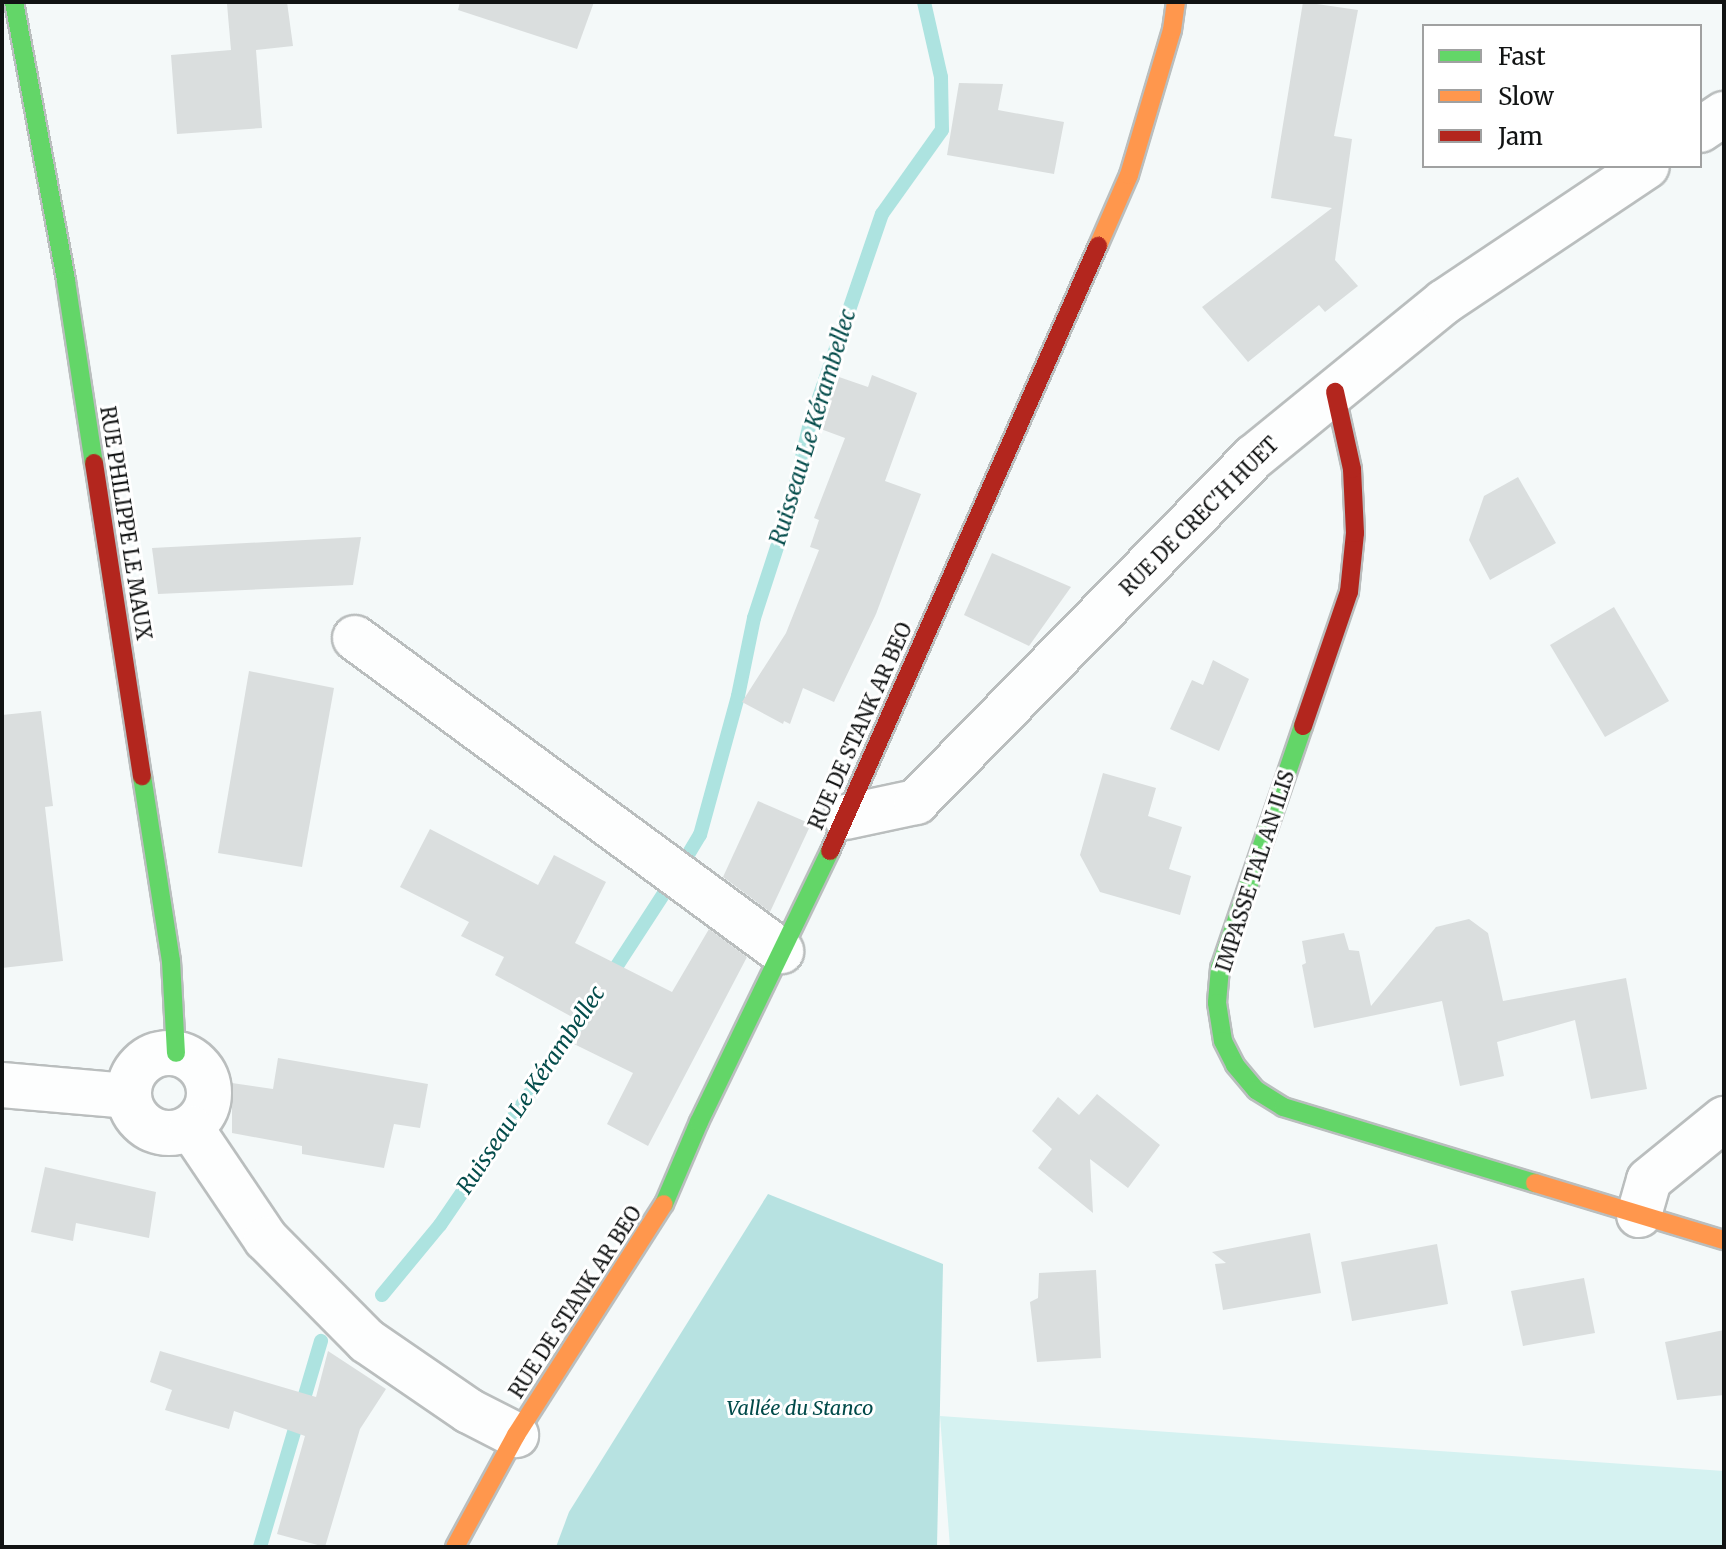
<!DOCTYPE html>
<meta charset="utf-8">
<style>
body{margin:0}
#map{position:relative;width:1726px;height:1549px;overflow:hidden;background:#f4f9f9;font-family:Merriweather,serif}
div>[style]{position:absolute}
.green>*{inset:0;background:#d5f2f1}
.forest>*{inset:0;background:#b7e2e1}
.stream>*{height:14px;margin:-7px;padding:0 7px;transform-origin:7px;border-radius:7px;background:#ade3e0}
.building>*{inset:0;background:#dadede}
.roads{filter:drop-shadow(2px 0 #babebe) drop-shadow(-2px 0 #babebe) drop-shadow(0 2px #babebe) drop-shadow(0 -2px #babebe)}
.street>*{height:44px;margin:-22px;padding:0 22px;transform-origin:22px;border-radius:22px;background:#fdfefe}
.street>.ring{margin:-22px;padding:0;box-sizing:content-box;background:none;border:44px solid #fdfefe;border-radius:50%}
.fast>*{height:18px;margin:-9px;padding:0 9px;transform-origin:9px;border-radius:9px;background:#63d668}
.slow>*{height:18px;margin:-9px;padding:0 9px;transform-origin:9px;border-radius:9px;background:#ff974d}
.jam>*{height:18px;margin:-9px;padding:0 9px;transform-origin:9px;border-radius:9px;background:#b3261e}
span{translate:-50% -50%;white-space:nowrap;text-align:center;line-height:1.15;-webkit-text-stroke:6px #fff;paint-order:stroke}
.street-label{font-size:20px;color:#111313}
.park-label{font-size:20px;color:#014a49;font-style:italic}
.water-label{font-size:22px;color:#044c4b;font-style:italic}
.frame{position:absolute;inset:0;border:4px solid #111313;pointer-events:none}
.legend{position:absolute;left:1422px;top:24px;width:280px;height:144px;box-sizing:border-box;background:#fff;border:2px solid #a0a1a1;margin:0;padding:10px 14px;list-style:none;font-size:24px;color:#111313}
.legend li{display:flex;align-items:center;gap:16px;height:40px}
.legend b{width:40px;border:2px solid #a0a1a1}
</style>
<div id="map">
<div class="green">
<i style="clip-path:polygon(940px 1416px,1724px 1471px,1724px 1547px,950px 1547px)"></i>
</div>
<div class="forest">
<i style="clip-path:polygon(768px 1194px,943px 1264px,937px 1547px,556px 1547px,569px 1512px)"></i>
</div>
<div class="stream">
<i style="left:683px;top:863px;width:33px;rotate:-59deg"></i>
<i style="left:700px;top:835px;width:144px;rotate:-74.7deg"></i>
<i style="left:738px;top:696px;width:80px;rotate:-78.4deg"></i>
<i style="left:754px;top:618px;width:120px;rotate:-72deg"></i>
<i style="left:791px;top:504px;width:79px;rotate:-76.8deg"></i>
<i style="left:809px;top:427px;width:225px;rotate:-71.1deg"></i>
<i style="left:882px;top:214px;width:103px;rotate:-54.5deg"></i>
<i style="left:942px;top:130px;width:53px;rotate:-91.1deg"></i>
<i style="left:941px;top:77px;width:77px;rotate:-102.8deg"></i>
<i style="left:609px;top:978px;width:116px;rotate:-57deg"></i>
<i style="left:382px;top:1295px;width:91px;rotate:-50.4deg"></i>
<i style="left:440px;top:1225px;width:263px;rotate:-55.7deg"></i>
<i style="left:260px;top:1547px;width:215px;rotate:-73.5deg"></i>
</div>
<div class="building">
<i style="clip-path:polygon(248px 2px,287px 2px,293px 46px,256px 50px,262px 128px,177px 134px,171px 55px,231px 50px,227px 4px)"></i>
<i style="clip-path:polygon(460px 2px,594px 2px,577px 49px,458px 10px)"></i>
<i style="clip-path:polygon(1303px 2px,1358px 10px,1334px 136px,1352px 139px,1335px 260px,1358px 286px,1325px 312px,1319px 305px,1248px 362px,1202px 307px,1332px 208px,1271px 198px)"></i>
<i style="clip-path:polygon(959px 83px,1003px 84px,998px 110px,1064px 122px,1054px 174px,947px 155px)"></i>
<i style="clip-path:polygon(872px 375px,917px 393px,885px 481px,921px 494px,876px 614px,834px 702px,803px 688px,790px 724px,784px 721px,783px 724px,742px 702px,786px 633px,819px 550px,810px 547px,819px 520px,814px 518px,845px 438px,818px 428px,828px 395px,839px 377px,868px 387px)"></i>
<i style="clip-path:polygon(1518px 477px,1556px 543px,1490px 580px,1469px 540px,1484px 496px)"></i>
<i style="clip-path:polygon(361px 537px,353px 585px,158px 594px,152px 548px)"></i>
<i style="clip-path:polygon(992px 553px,1071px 587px,1029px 646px,964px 615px)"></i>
<i style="clip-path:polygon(1614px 607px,1669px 701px,1605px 737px,1550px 645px)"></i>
<i style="clip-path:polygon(1213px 660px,1249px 679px,1219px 751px,1170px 729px,1192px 680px,1203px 685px)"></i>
<i style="clip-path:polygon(249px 671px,334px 688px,302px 867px,218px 853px)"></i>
<i style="clip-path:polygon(41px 711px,53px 806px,45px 807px,63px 961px,2px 968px,2px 715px)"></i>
<i style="clip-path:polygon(1103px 773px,1156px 788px,1148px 816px,1182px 827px,1169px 869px,1191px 876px,1180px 915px,1100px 892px,1080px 855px)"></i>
<i style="clip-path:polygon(758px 801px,811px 824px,770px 912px,723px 877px)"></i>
<i style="clip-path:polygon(430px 829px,538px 885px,554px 855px,606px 882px,575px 943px,672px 992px,709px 929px,747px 957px,648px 1146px,607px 1124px,633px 1073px,574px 1044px,585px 1024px,495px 975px,504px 957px,461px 936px,469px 922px,400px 887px)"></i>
<i style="clip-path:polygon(1469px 919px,1488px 933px,1503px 1001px,1626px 978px,1647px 1089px,1591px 1099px,1575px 1020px,1497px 1042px,1504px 1076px,1460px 1086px,1442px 1001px,1314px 1028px,1302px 965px,1306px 963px,1302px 941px,1344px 933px,1349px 950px,1359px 951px,1371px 1006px,1436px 927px)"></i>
<i style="clip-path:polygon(278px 1058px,428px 1084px,420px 1128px,394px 1124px,384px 1168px,302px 1154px,302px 1146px,232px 1133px,232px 1083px,273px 1089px)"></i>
<i style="clip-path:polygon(1097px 1094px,1160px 1145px,1128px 1188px,1090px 1159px,1093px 1213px,1038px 1168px,1052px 1149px,1032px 1131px,1058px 1097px,1079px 1115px)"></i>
<i style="clip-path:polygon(45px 1167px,156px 1192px,149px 1238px,76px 1223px,73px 1241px,31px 1232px)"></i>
<i style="clip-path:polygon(1310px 1233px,1321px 1293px,1223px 1310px,1215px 1264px,1226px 1263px,1212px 1252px)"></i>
<i style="clip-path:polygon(1437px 1244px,1448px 1304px,1352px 1321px,1341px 1262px)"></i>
<i style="clip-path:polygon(1096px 1270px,1101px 1358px,1037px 1362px,1030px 1302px,1038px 1298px,1039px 1273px)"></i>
<i style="clip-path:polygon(1584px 1278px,1595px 1333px,1523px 1346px,1511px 1291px)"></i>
<i style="clip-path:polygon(1724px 1330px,1724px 1395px,1677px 1400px,1665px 1342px)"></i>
<i style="clip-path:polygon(160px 1351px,316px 1397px,328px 1351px,386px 1389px,360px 1429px,325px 1547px,277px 1534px,305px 1436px,234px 1411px,229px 1429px,165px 1410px,172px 1390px,150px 1382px)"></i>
</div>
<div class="roads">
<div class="street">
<i style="left:1700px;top:130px;width:29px;rotate:-34deg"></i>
<i style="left:355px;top:638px;width:529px;rotate:36.31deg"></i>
<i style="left:846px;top:817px;width:72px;rotate:-12.1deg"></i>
<i style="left:916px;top:802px;width:483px;rotate:-45.6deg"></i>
<i style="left:1254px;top:457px;width:245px;rotate:-39.2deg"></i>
<i style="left:1444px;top:302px;width:244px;rotate:-33.8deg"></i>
<i class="ring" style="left:129px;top:1053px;width:36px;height:36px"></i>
<i style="left:2px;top:1085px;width:125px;rotate:5deg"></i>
<i style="left:191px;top:1128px;width:134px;rotate:56deg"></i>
<i style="left:266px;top:1239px;width:144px;rotate:45.3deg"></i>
<i style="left:367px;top:1341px;width:124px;rotate:34.5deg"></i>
<i style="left:469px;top:1411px;width:53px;rotate:27.1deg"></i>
<i style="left:1639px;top:1215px;width:36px;rotate:-74deg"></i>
<i style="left:1649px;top:1180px;width:97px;rotate:-39.1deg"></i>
</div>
<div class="fast">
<i style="left:14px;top:2px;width:284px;rotate:79.4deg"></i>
<i style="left:66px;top:281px;width:184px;rotate:81.3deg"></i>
<i style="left:1303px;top:726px;width:256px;rotate:108.9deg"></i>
<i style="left:1220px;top:968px;width:35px;rotate:95deg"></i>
<i style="left:1217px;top:1003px;width:38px;rotate:81deg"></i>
<i style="left:1223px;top:1041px;width:27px;rotate:63deg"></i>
<i style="left:1235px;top:1065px;width:33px;rotate:50deg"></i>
<i style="left:1256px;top:1090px;width:32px;rotate:32deg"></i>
<i style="left:1283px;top:1107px;width:263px;rotate:16.8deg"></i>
<i style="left:142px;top:776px;width:187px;rotate:81.1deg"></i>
<i style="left:171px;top:961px;width:92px;rotate:86.9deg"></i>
<i style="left:664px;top:1204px;width:89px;rotate:-66.9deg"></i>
<i style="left:699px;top:1122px;width:301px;rotate:-64.2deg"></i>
</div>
<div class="slow">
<i style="left:1098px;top:246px;width:77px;rotate:-66.4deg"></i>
<i style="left:1129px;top:175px;width:151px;rotate:-73.5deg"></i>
<i style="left:1172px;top:30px;width:28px;rotate:-82deg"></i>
<i style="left:1535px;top:1183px;width:197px;rotate:16.8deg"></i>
<i style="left:455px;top:1547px;width:128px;rotate:-61.4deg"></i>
<i style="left:516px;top:1435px;width:274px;rotate:-57.4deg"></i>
</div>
<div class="jam">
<i style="left:94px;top:463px;width:317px;rotate:81.3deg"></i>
<i style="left:1303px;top:726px;width:142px;rotate:-71.1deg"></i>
<i style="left:1349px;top:592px;width:59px;rotate:-84.2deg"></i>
<i style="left:1355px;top:533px;width:64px;rotate:-92.7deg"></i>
<i style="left:1352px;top:469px;width:79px;rotate:-102.4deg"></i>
<i style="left:830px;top:851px;width:662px;rotate:-66.11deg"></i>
</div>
</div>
<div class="street-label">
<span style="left:1199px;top:516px;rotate:-45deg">RUE DE CREC'H HUET</span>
<span style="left:126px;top:523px;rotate:81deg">RUE PHILIPPE LE MAUX</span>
<span style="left:860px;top:726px;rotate:-66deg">RUE DE STANK AR BEO</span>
<span style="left:1255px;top:871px;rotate:-72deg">IMPASSE TAL AN ILIS</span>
<span style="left:575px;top:1302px;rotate:-57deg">RUE DE STANK AR BEO</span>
</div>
<div class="park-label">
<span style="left:800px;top:1407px">Vallée du Stanco</span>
</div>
<div class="water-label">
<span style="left:813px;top:427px;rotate:-73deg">Ruisseau Le Kérambellec</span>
<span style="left:531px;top:1090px;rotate:-56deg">Ruisseau Le Kérambellec</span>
</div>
<div class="frame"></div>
<ul class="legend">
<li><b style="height:10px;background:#63d668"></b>Fast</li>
<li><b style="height:10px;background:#ff974d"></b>Slow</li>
<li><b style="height:10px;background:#b3261e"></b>Jam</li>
</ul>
</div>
